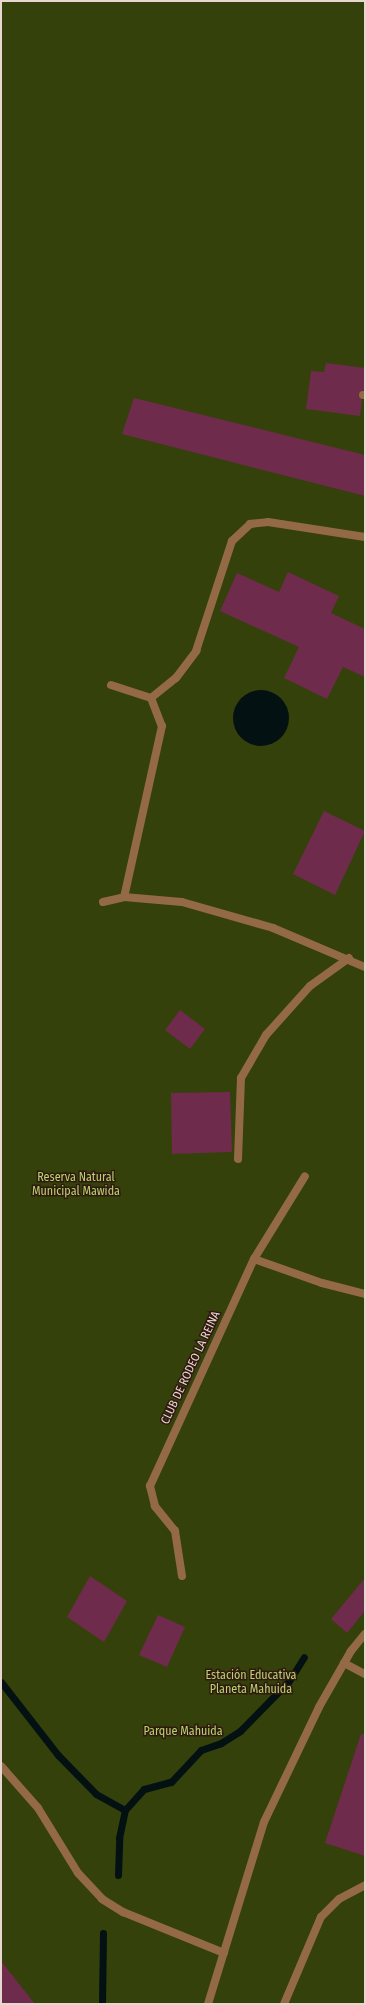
<!DOCTYPE html>
<meta charset="utf-8">
<style>
body{margin:0}
#map{position:relative;width:366px;height:2005px;overflow:hidden;background:#3c231a;font-family:"Fira Sans Condensed",sans-serif}
div>[style]{position:absolute}
.green>*{inset:0;background:#34410a}
.water>*{inset:0;background:#041112}
.round{border-radius:50%}
.stream>*{height:7px;margin:-3.5px;padding:0 3.5px;transform-origin:3.5px;border-radius:3.5px;background:#041112}
.building>*{inset:0;background:#6f2b4b}
.lane>*{height:8px;margin:-4px;padding:0 4px;transform-origin:4px;border-radius:4px;background:#946a46}
.street>*{height:8px;margin:-4px;padding:0 4px;transform-origin:4px;border-radius:4px;background:#946a46}
span{translate:-50% -50%;white-space:nowrap;text-align:center;line-height:1.15;-webkit-text-stroke:3px #311911;paint-order:stroke}
.park-label{font-size:12px;color:#b6d46f}
.street-label{font-size:12px;color:#e8d7d1}
.frame{position:absolute;inset:0;border:2px solid #e8d7d1;pointer-events:none}
</style>
<div id="map">
<div class="green">
<i style="clip-path:polygon(1px 1px,365px 1px,365px 2004px,1px 2004px)"></i>
</div>
<div class="water">
<i class="round" style="left:233px;top:690px;width:56px;height:56px"></i>
</div>
<div class="stream">
<i style="left:1px;top:1682px;width:93px;rotate:52deg"></i>
<i style="left:58px;top:1755px;width:54px;rotate:45.7deg"></i>
<i style="left:96px;top:1794px;width:33px;rotate:29deg"></i>
<i style="left:118px;top:1875px;width:37px;rotate:-88deg"></i>
<i style="left:119px;top:1838px;width:29px;rotate:-78deg"></i>
<i style="left:125px;top:1810px;width:28px;rotate:-48deg"></i>
<i style="left:144px;top:1789px;width:28px;rotate:-15deg"></i>
<i style="left:171px;top:1782px;width:44px;rotate:-46.8deg"></i>
<i style="left:201px;top:1750px;width:21px;rotate:-19deg"></i>
<i style="left:221px;top:1743px;width:22px;rotate:-32deg"></i>
<i style="left:240px;top:1731px;width:70px;rotate:-45.6deg"></i>
<i style="left:289px;top:1681px;width:28px;rotate:-58deg"></i>
<i style="left:102px;top:2004px;width:71px;rotate:-89.2deg"></i>
</div>
<div class="building">
<i style="clip-path:polygon(326px 363px,365px 368px,364px 390px,358px 395px,362px 400px,360px 416px,306px 409px,311px 371px,324px 372px)"></i>
<i style="clip-path:polygon(134px 398px,365px 455px,365px 496px,122px 434px)"></i>
<i style="clip-path:polygon(288px 572px,339px 596px,331px 613px,365px 629px,365px 677px,343px 667px,327px 699px,284px 678px,299px 647px,220px 611px,237px 573px,279px 592px)"></i>
<i style="clip-path:polygon(324px 811px,365px 831px,335px 895px,293px 874px)"></i>
<i style="clip-path:polygon(180px 1010px,205px 1029px,190px 1049px,165px 1030px)"></i>
<i style="clip-path:polygon(230px 1092px,232px 1152px,172px 1154px,171px 1093px)"></i>
<i style="clip-path:polygon(90px 1576px,127px 1601px,104px 1642px,67px 1617px)"></i>
<i style="clip-path:polygon(365px 1578px,365px 1611px,347px 1633px,331px 1619px)"></i>
<i style="clip-path:polygon(158px 1615px,185px 1627px,167px 1667px,139px 1655px)"></i>
<i style="clip-path:polygon(361px 1734px,365px 1734px,365px 1856px,325px 1843px)"></i>
<i style="clip-path:polygon(1px 1961px,35px 2004px,1px 2004px)"></i>
</div>
<div class="lane">
<i style="left:363px;top:395px;width:2px"></i>
<i style="left:111px;top:685px;width:42px;rotate:18deg"></i>
<i style="left:151px;top:698px;width:30px;rotate:69deg"></i>
<i style="left:162px;top:726px;width:175px;rotate:102.5deg"></i>
<i style="left:151px;top:698px;width:32px;rotate:-39deg"></i>
<i style="left:176px;top:678px;width:34px;rotate:-53deg"></i>
<i style="left:196px;top:651px;width:116px;rotate:-71.9deg"></i>
<i style="left:232px;top:541px;width:25px;rotate:-43deg"></i>
<i style="left:250px;top:524px;width:18px;rotate:-6deg"></i>
<i style="left:268px;top:522px;width:98px;rotate:8.8deg"></i>
<i style="left:103px;top:902px;width:22px;rotate:-13deg"></i>
<i style="left:124px;top:897px;width:58px;rotate:4.9deg"></i>
<i style="left:182px;top:902px;width:95px;rotate:15.9deg"></i>
<i style="left:273px;top:928px;width:100px;rotate:23deg"></i>
<i style="left:238px;top:1159px;width:81px;rotate:-87.9deg"></i>
<i style="left:241px;top:1078px;width:50px;rotate:-59.8deg"></i>
<i style="left:266px;top:1035px;width:66px;rotate:-48.1deg"></i>
<i style="left:310px;top:986px;width:48px;rotate:-35.7deg"></i>
<i style="left:254px;top:1259px;width:72px;rotate:19.4deg"></i>
<i style="left:322px;top:1283px;width:44px;rotate:14.3deg"></i>
<i style="left:182px;top:1576px;width:46px;rotate:-98.8deg"></i>
<i style="left:175px;top:1531px;width:32px;rotate:-129deg"></i>
<i style="left:155px;top:1506px;width:21px;rotate:-104deg"></i>
<i style="left:150px;top:1486px;width:250px;rotate:-65.4deg"></i>
<i style="left:254px;top:1259px;width:97px;rotate:-58.4deg"></i>
<i style="left:344px;top:1663px;width:24px;rotate:28deg"></i>
<i style="left:1px;top:1766px;width:56px;rotate:48.6deg"></i>
<i style="left:38px;top:1808px;width:76px;rotate:58.4deg"></i>
<i style="left:78px;top:1873px;width:35px;rotate:47deg"></i>
<i style="left:102px;top:1899px;width:25px;rotate:32deg"></i>
<i style="left:123px;top:1912px;width:109px;rotate:22.1deg"></i>
<i style="left:284px;top:2004px;width:95px;rotate:-67deg"></i>
<i style="left:321px;top:1917px;width:25px;rotate:-45deg"></i>
<i style="left:339px;top:1899px;width:30px;rotate:-28deg"></i>
</div>
<div class="street">
<i style="left:208px;top:2004px;width:190px;rotate:-72.9deg"></i>
<i style="left:264px;top:1822px;width:127px;rotate:-64.4deg"></i>
<i style="left:319px;top:1707px;width:64px;rotate:-60.3deg"></i>
<i style="left:351px;top:1651px;width:22px;rotate:-51deg"></i>
</div>
<div class="park-label">
<span style="left:76px;top:1185px">Reserva Natural<br>Municipal Mawida</span>
<span style="left:251px;top:1683px">Estación Educativa<br>Planeta Mahuida</span>
<span style="left:183px;top:1732px">Parque Mahuida</span>
</div>
<div class="street-label">
<span style="left:191px;top:1368px;rotate:-65deg">CLUB DE RODEO LA REINA</span>
</div>
<div class="frame"></div>
</div>
